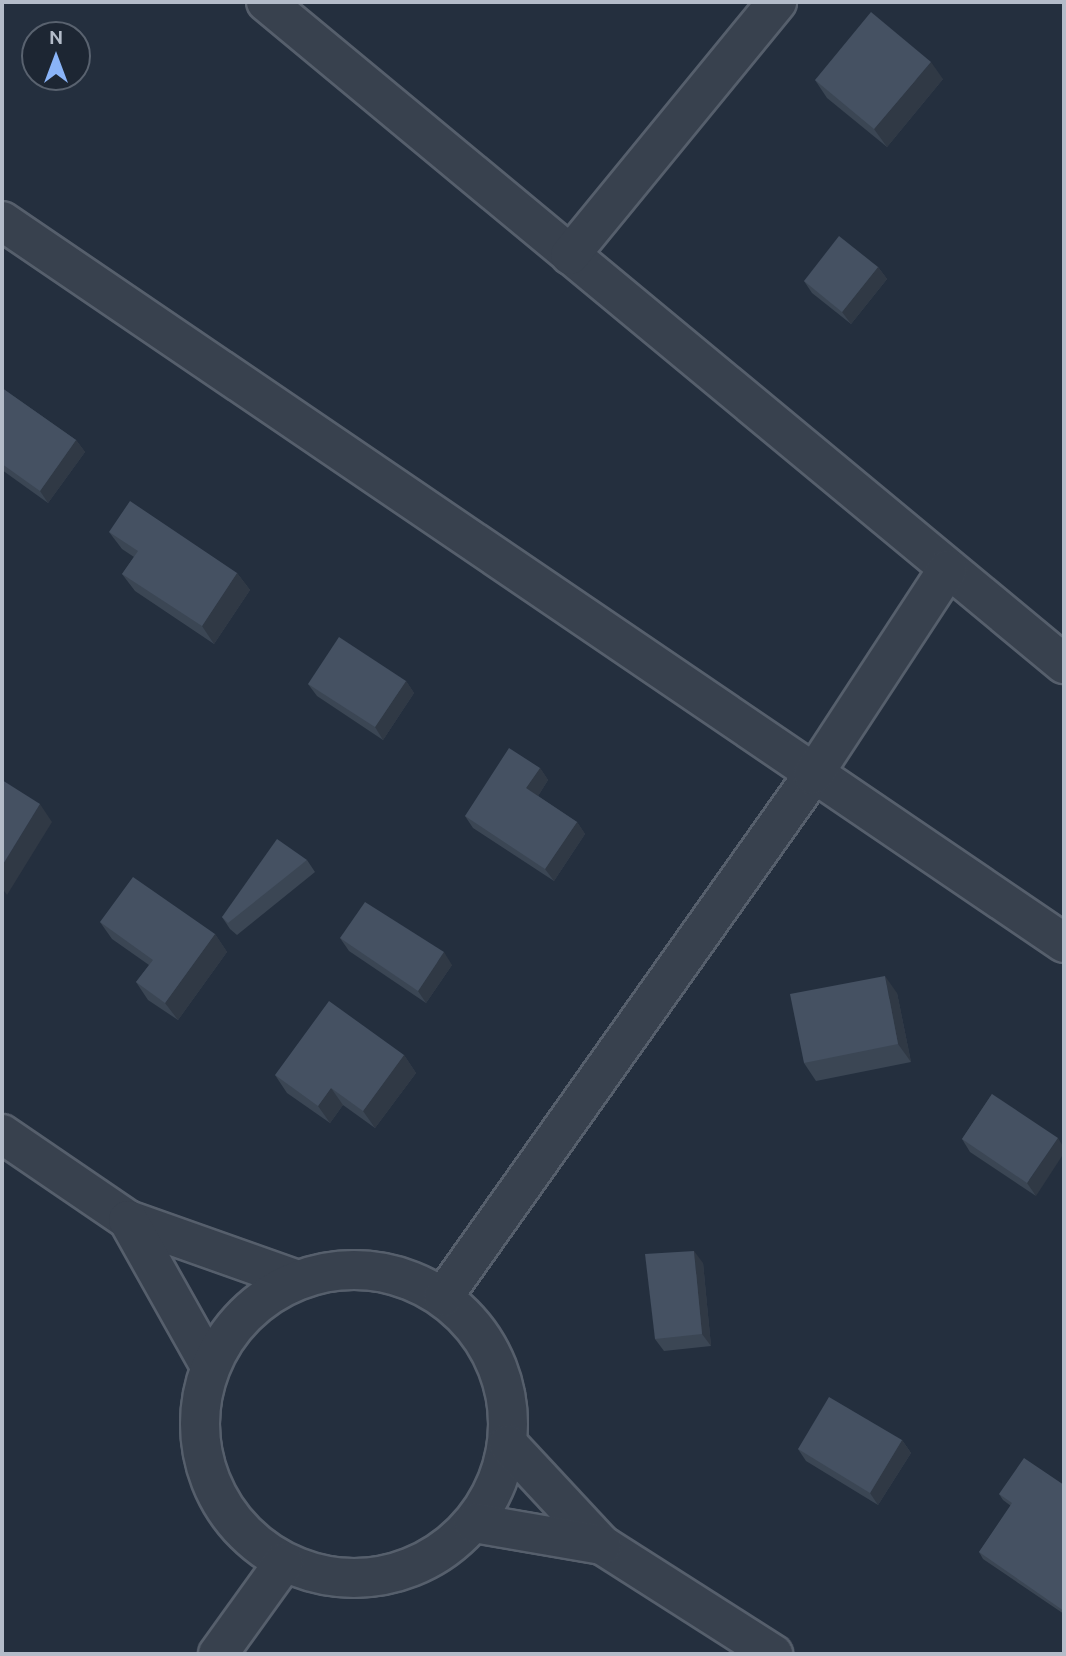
<!DOCTYPE html>
<style>
body{margin:0}
#map{position:relative;width:1066px;height:1656px;overflow:hidden;background:#242f3e;font-family:Ubuntu,sans-serif}
div>[style]{position:absolute}
.roads{filter:drop-shadow(2px 0 #565f6c) drop-shadow(-2px 0 #565f6c) drop-shadow(0 2px #565f6c) drop-shadow(0 -2px #565f6c)}
.minor>*{height:38px;margin:-19px;padding:0 19px;transform-origin:19px;border-radius:19px;background:#38414e}
.minor>.ring{margin:-19px;padding:0;box-sizing:content-box;background:none;border:38px solid #38414e;border-radius:50%}
.wall>*{inset:0;background:#3b4654}
.shaded-wall>*{inset:0;background:#303945}
.building>*{inset:0;background:#455162}
span{translate:-50% -50%;white-space:nowrap;text-align:center;line-height:1.15;-webkit-text-stroke:7px #1d2633;paint-order:stroke}
.frame{position:absolute;inset:0;border:4px solid #b4bcc9;pointer-events:none}
.north{position:absolute;left:21px;top:21px;width:70px;height:70px;box-sizing:border-box;background:#1d2633;border:2px solid #59626f;border-radius:50%;rotate:0deg;font-size:19px;font-weight:700;line-height:28px;text-align:center;color:#b4bcc9}
.north::after{content:'';display:block;margin:auto;width:24px;height:32px;background:#8ab4f8;clip-path:polygon(50% 0,100% 100%,50% 72%,0 100%)}
</style>
<div id="map">
<div class="roads">
<div class="minor">
<i style="left:266px;top:2px;width:1037px;rotate:39.68deg"></i>
<i style="left:2px;top:221px;width:1284px;rotate:34.21deg"></i>
<i style="left:570px;top:255px;width:327px;rotate:-50.7deg"></i>
<i style="left:2px;top:1134px;width:153px;rotate:34.3deg"></i>
<i style="left:128px;top:1220px;width:179px;rotate:19.5deg"></i>
<i style="left:128px;top:1220px;width:167px;rotate:60.7deg"></i>
<i class="ring" style="left:200px;top:1270px;width:270px;height:270px"></i>
<i style="left:443px;top:1297px;width:640px;rotate:-54.67deg"></i>
<i style="left:813px;top:775px;width:246px;rotate:-56.8deg"></i>
<i style="left:508px;top:1444px;width:138px;rotate:47.1deg"></i>
<i style="left:602px;top:1545px;width:203px;rotate:32.5deg"></i>
<i style="left:474px;top:1523px;width:130px;rotate:9.8deg"></i>
<i style="left:218px;top:1654px;width:113px;rotate:-54.3deg"></i>
</div>
</div>
<div class="wall">
<i style="clip-path:polygon(943px 79px,887px 147px,827px 98px,815px 80px)"></i>
<i style="clip-path:polygon(878px 267px,887px 279px,851px 324px,812px 293px,804px 281px)"></i>
<i style="clip-path:polygon(2px 388px,76px 440px,85px 452px,48px 503px,2px 470px)"></i>
<i style="clip-path:polygon(109px 532px,237px 573px,250px 590px,214px 644px,135px 591px,122px 574px,134px 557px,122px 549px)"></i>
<i style="clip-path:polygon(406px 681px,414px 693px,383px 740px,317px 696px,308px 684px)"></i>
<i style="clip-path:polygon(540px 768px,548px 780px,538px 796px,577px 822px,585px 834px,554px 881px,473px 828px,465px 816px)"></i>
<i style="clip-path:polygon(307px 860px,315px 872px,237px 935px,230px 929px,222px 917px)"></i>
<i style="clip-path:polygon(100px 922px,215px 934px,227px 952px,178px 1020px,148px 1000px,136px 982px,149px 965px,112px 939px)"></i>
<i style="clip-path:polygon(340px 938px,452px 965px,426px 1003px,349px 951px)"></i>
<i style="clip-path:polygon(897px 993px,911px 1062px,816px 1081px,804px 1063px)"></i>
<i style="clip-path:polygon(404px 1055px,416px 1073px,375px 1128px,343px 1105px,330px 1123px,287px 1093px,275px 1075px)"></i>
<i style="clip-path:polygon(992px 1094px,1036px 1196px,970px 1152px,962px 1139px)"></i>
<i style="clip-path:polygon(703px 1263px,711px 1346px,664px 1351px,655px 1339px)"></i>
<i style="clip-path:polygon(902px 1440px,911px 1453px,878px 1505px,806px 1461px,798px 1449px)"></i>
<i style="clip-path:polygon(1064px 1485px,1064px 1614px,983px 1559px,979px 1552px,1011px 1506px,1003px 1500px,999px 1494px)"></i>
</div>
<div class="shaded-wall">
<i style="clip-path:polygon(931px 62px,943px 79px,887px 147px,874px 129px)"></i>
<i style="clip-path:polygon(878px 267px,887px 279px,851px 324px,842px 312px)"></i>
<i style="clip-path:polygon(76px 440px,85px 452px,48px 503px,40px 491px)"></i>
<i style="clip-path:polygon(237px 573px,250px 590px,214px 644px,202px 626px)"></i>
<i style="clip-path:polygon(406px 681px,414px 693px,383px 740px,375px 727px)"></i>
<i style="clip-path:polygon(540px 768px,548px 780px,535px 801px,526px 788px)"></i>
<i style="clip-path:polygon(40px 804px,52px 822px,7px 895px,2px 888px,2px 866px)"></i>
<i style="clip-path:polygon(577px 822px,585px 834px,554px 881px,545px 869px)"></i>
<i style="clip-path:polygon(215px 934px,227px 952px,178px 1020px,165px 1003px)"></i>
<i style="clip-path:polygon(444px 952px,452px 965px,426px 1003px,418px 991px)"></i>
<i style="clip-path:polygon(885px 976px,897px 993px,911px 1062px,898px 1044px)"></i>
<i style="clip-path:polygon(404px 1055px,416px 1073px,375px 1128px,363px 1111px)"></i>
<i style="clip-path:polygon(331px 1088px,343px 1105px,330px 1123px,318px 1106px)"></i>
<i style="clip-path:polygon(1058px 1138px,1064px 1148px,1064px 1153px,1036px 1196px,1027px 1183px)"></i>
<i style="clip-path:polygon(694px 1251px,703px 1263px,711px 1346px,702px 1334px)"></i>
<i style="clip-path:polygon(902px 1440px,911px 1453px,878px 1505px,870px 1493px)"></i>
</div>
<div class="building">
<i style="clip-path:polygon(871px 12px,931px 62px,874px 129px,815px 80px)"></i>
<i style="clip-path:polygon(839px 236px,878px 267px,842px 312px,804px 281px)"></i>
<i style="clip-path:polygon(2px 388px,76px 440px,40px 491px,2px 464px)"></i>
<i style="clip-path:polygon(130px 501px,237px 573px,202px 626px,122px 574px,138px 551px,109px 532px)"></i>
<i style="clip-path:polygon(339px 637px,406px 681px,375px 727px,308px 684px)"></i>
<i style="clip-path:polygon(509px 748px,540px 768px,526px 788px,577px 822px,545px 869px,465px 816px)"></i>
<i style="clip-path:polygon(2px 780px,40px 804px,2px 866px)"></i>
<i style="clip-path:polygon(277px 839px,307px 860px,228px 923px,222px 917px)"></i>
<i style="clip-path:polygon(133px 877px,215px 934px,165px 1003px,136px 982px,153px 960px,100px 922px)"></i>
<i style="clip-path:polygon(365px 902px,444px 952px,418px 991px,340px 938px)"></i>
<i style="clip-path:polygon(885px 976px,898px 1044px,804px 1063px,790px 994px)"></i>
<i style="clip-path:polygon(329px 1001px,404px 1055px,363px 1111px,331px 1088px,318px 1106px,275px 1075px)"></i>
<i style="clip-path:polygon(992px 1094px,1058px 1138px,1027px 1183px,962px 1139px)"></i>
<i style="clip-path:polygon(694px 1251px,702px 1334px,655px 1339px,645px 1254px)"></i>
<i style="clip-path:polygon(829px 1397px,902px 1440px,870px 1493px,798px 1449px)"></i>
<i style="clip-path:polygon(1024px 1458px,1064px 1485px,1064px 1611px,979px 1552px,1012px 1503px,999px 1494px)"></i>
</div>
<div class="frame"></div>
<div class="north">N</div>
</div>
